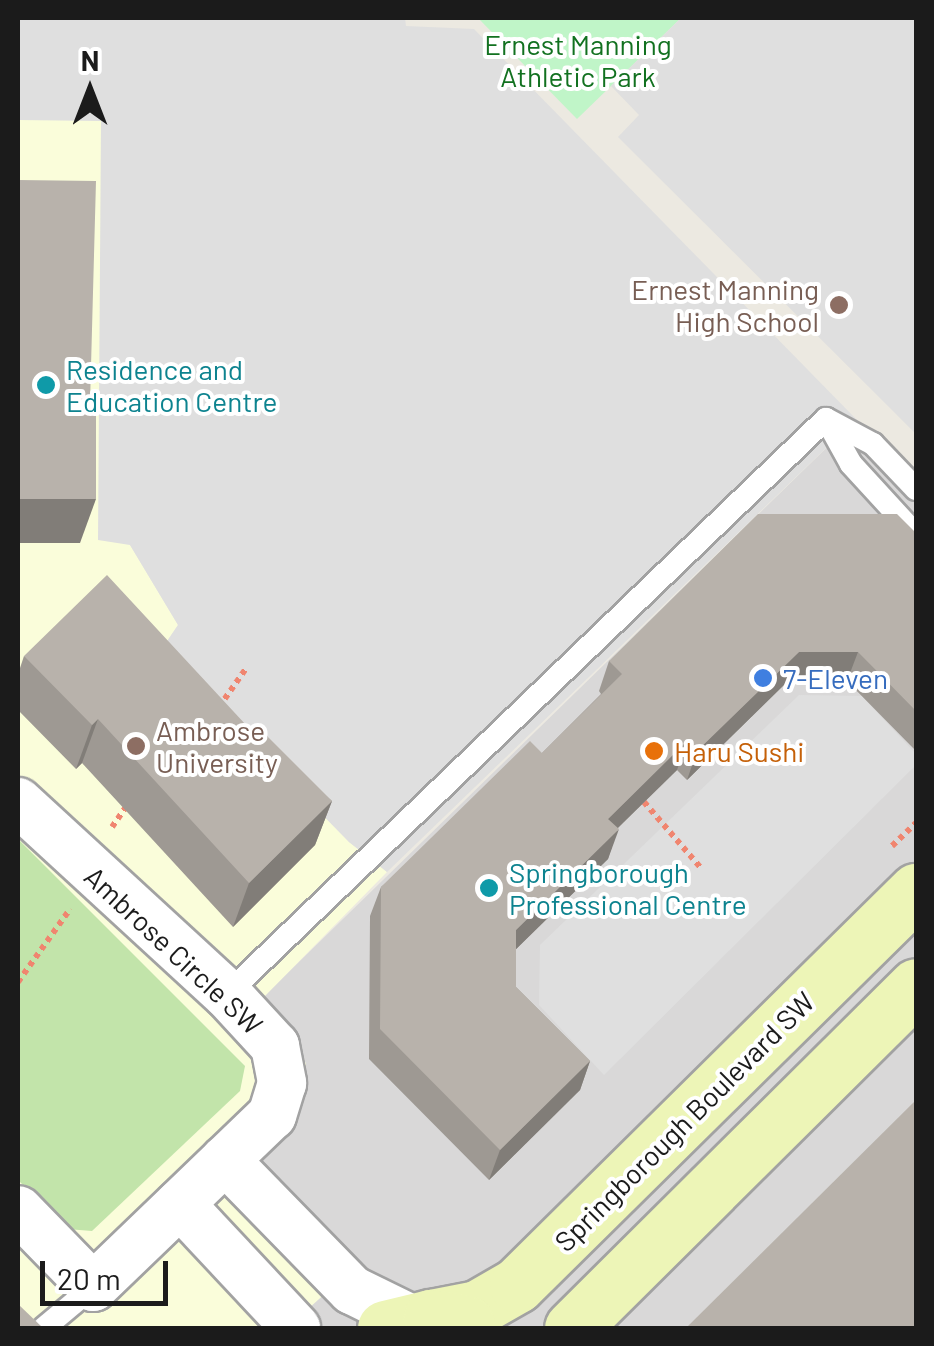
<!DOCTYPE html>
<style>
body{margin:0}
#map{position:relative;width:934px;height:1346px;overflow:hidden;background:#ece9e1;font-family:Barlow,sans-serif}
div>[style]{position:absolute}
.residential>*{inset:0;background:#d9d8d8}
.education>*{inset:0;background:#fafdda}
.grass>*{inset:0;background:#c2e4aa}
.park>*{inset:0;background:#c0f5c8}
.parking>*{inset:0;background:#dfdfdf}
.path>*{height:6px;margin-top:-3px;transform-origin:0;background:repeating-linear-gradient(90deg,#f0856f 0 5px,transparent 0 10px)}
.roads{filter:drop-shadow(2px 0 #a2a2a2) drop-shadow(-2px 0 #a2a2a2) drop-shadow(0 2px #a2a2a2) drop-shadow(0 -2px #a2a2a2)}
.lane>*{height:22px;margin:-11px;padding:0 11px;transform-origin:11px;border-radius:11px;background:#fff}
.street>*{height:48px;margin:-24px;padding:0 24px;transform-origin:24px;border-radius:24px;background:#fff}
.secondary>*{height:55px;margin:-27.5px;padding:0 27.5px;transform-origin:27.5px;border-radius:27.5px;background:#edf5b7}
.wall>*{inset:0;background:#9e9993}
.shaded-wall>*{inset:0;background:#817d78}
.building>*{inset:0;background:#b8b2ab}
.dots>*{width:28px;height:28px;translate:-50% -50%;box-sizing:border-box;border:5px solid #fff;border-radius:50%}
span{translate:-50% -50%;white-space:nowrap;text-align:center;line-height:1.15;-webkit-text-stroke:8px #fff;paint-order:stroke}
.park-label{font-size:28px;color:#127120}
.education-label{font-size:28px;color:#785e54}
.right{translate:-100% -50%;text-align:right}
.left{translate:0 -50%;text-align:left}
.culture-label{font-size:28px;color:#0d838f}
.shop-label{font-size:28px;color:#366cbe}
.food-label{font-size:28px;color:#c56008}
.street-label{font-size:28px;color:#1b1b1b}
.frame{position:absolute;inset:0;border:20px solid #1b1b1b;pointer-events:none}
.north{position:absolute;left:40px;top:40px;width:100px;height:100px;-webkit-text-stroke:8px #fff;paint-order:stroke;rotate:0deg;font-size:28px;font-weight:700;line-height:40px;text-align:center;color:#1b1b1b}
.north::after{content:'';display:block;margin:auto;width:35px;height:45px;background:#1b1b1b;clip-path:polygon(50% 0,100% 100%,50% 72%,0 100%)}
.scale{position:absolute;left:40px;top:1261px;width:128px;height:45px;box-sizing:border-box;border:5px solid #1b1b1b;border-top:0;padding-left:12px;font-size:30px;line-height:35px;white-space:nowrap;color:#1b1b1b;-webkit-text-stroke:8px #fff;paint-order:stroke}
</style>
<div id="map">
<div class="residential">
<i style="clip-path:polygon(856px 419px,916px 476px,916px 1328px,287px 1328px,251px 1159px,293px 1031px,264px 996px)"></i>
</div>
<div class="education">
<i style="clip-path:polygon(18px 18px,99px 18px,130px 545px,178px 625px,162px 649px,349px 842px,387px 872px,265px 996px,293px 1031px,306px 1064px,295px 1107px,251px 1159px,360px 1262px,287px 1328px,18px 1328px)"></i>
</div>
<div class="grass">
<i style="clip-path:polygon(18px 839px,245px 1066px,240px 1091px,92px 1231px,67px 1229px,18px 1180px)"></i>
</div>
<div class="park">
<i style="clip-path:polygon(478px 18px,681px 18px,577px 119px)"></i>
</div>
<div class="parking">
<i style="clip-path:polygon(18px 18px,405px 18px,406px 26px,474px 29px,856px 419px,387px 872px,349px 842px,161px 650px,178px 625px,130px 545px,98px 540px,101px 121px,18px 120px)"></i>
<i style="clip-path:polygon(681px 18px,916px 18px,916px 434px,618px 137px,639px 115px,611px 86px)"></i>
<i style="clip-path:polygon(799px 695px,862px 696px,916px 754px,916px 765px,604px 1075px,539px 1005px,540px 945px)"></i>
</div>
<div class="path">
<i style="left:219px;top:707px;width:49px;rotate:-55deg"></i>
<i style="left:644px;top:802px;width:87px;rotate:49.2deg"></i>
<i style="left:112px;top:827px;width:24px;rotate:-55deg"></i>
<i style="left:892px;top:846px;width:33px;rotate:-44deg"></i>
<i style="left:18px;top:982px;width:90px;rotate:-54.5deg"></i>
</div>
<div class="roads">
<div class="lane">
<i style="left:826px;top:419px;width:51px;rotate:60.9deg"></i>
<i style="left:851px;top:464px;width:96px;rotate:47.5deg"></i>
<i style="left:826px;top:419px;width:53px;rotate:28deg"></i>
<i style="left:873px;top:444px;width:62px;rotate:46.3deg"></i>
<i style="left:227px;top:994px;width:830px;rotate:-43.83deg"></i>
<i style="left:44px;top:1328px;width:64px;rotate:-39.9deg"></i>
</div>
<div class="street">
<i style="left:18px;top:802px;width:284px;rotate:42.6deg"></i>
<i style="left:227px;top:994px;width:71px;rotate:47.3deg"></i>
<i style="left:275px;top:1046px;width:38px;rotate:79deg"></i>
<i style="left:282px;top:1083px;width:34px;rotate:107deg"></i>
<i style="left:272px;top:1115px;width:248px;rotate:136.1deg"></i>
<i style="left:93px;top:1287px;width:107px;rotate:-134.2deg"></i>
<i style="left:225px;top:1160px;width:182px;rotate:45.7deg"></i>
<i style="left:352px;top:1290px;width:66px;rotate:26.2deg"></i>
<i style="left:180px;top:1204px;width:170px;rotate:46.9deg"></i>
</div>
<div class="secondary">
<i style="left:431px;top:1317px;width:47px;rotate:-11.1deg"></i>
<i style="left:477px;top:1308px;width:46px;rotate:-29.9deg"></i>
<i style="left:517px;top:1285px;width:561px;rotate:-44.64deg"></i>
<i style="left:385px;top:1328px;width:47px;rotate:-13.4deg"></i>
<i style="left:431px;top:1317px;width:36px;rotate:10deg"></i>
<i style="left:572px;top:1328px;width:485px;rotate:-44.8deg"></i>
</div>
</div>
<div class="wall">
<i style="clip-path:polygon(916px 533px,916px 751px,847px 681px,788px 681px,687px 780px,677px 770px,618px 828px,608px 859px,516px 949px,516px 987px,590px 1061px,580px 1090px,489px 1180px,369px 1059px,370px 916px,381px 887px,542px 753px,601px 694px,599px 691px,609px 661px)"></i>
<i style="clip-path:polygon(24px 656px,259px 739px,332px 801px,315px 845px,233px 927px,82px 763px,76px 769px,18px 710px,18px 674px)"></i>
</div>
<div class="shaded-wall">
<i style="clip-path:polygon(18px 499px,96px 499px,80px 543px,18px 543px)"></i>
<i style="clip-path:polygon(799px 652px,858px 652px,847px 681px,788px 681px,687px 780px,697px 751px)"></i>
<i style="clip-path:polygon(98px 719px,82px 763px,76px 769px,92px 725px)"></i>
<i style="clip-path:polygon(687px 741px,677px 770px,597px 848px,608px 819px)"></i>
<i style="clip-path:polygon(332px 801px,315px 845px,233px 927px,249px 883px)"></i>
<i style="clip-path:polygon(619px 829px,608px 859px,506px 959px,516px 930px)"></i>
<i style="clip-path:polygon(590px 1061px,580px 1090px,489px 1180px,500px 1150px)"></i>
</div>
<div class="building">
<i style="clip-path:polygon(18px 180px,96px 181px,90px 404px,96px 404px,96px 499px,18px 499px)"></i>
<i style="clip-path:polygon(758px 514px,897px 514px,916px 533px,916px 711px,858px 652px,799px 652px,697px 751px,687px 741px,608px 819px,619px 829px,516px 930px,516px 987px,590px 1061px,500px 1150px,380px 1029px,381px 887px,530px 741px,542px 753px,622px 674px,609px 661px)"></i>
<i style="clip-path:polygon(107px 575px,259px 739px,264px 733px,332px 801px,249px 883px,98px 719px,92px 725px,24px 656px)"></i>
<i style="clip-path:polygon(916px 1100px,916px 1328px,686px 1328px)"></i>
<i style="clip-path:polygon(18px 1304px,43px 1328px,18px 1328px)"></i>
</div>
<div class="dots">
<i style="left:839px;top:305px;background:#8d6e63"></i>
<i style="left:46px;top:385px;background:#0f9aa8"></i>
<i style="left:763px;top:678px;background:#3f7fe0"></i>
<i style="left:136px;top:746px;background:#8d6e63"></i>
<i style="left:654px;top:751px;background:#e8710a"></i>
<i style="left:489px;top:888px;background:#0f9aa8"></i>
</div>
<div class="park-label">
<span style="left:578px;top:60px">Ernest Manning<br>Athletic Park</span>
</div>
<div class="education-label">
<span class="right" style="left:819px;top:305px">Ernest Manning<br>High School</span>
<span class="left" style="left:156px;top:746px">Ambrose<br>University</span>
</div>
<div class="culture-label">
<span class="left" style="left:66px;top:385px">Residence and<br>Education Centre</span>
<span class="left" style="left:509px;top:888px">Springborough<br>Professional Centre</span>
</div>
<div class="shop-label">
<span class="left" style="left:783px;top:678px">7-Eleven</span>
</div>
<div class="food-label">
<span class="left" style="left:674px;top:751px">Haru Sushi</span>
</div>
<div class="street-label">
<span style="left:174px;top:950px;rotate:43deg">Ambrose Circle SW</span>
<span style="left:684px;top:1121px;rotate:-45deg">Springborough Boulevard SW</span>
</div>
<div class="frame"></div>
<div class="north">N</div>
<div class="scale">20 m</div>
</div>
